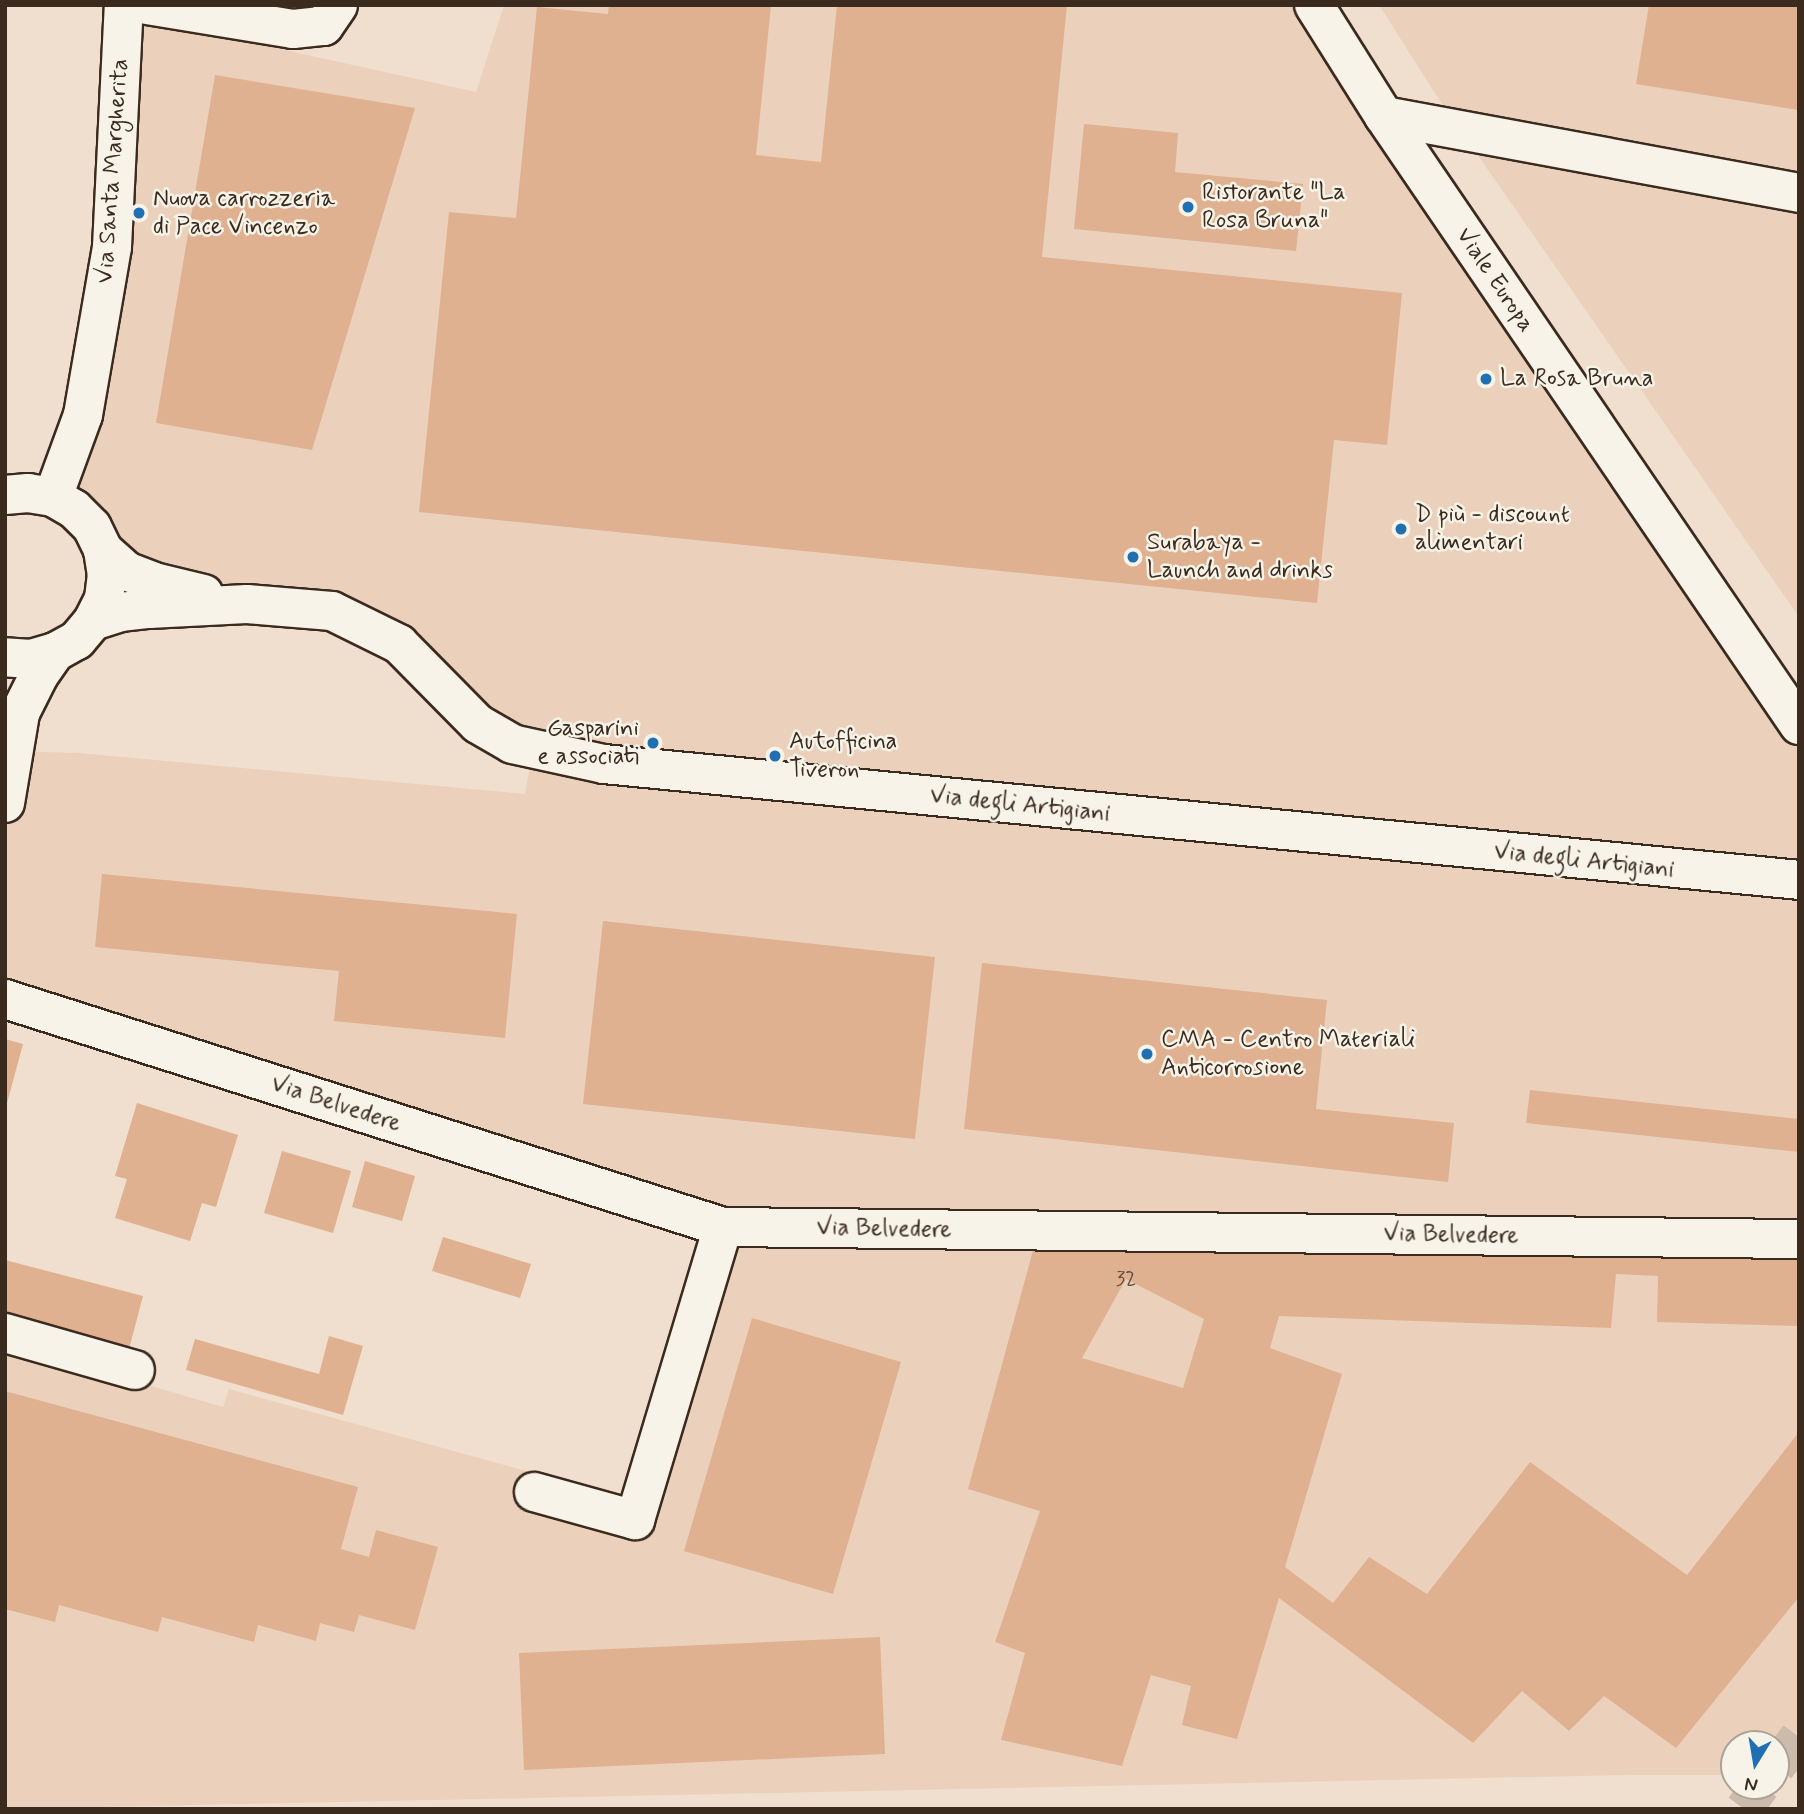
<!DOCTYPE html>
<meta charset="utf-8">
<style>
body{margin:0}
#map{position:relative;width:1804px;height:1814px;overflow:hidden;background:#f0dfce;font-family:Mynerve,sans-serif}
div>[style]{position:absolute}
.built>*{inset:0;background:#ebd1bb}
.building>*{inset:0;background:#dfb190}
.major-tunnel>*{height:38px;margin-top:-19px;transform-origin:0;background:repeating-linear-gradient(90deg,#ccbbab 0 38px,transparent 0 57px)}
.roads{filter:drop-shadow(2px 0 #3b2a1e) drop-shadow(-2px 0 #3b2a1e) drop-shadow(0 2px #3b2a1e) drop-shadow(0 -2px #3b2a1e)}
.minor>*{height:38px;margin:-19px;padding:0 19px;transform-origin:19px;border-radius:19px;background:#f7f3e8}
.dots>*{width:19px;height:19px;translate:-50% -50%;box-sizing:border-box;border:4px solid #f7f3e8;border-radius:50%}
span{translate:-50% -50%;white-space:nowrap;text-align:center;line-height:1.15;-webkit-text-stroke:5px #f7f3e8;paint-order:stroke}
.number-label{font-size:21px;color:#644c3a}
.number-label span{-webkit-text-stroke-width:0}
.street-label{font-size:24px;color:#3b2a1e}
.poi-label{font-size:24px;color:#3b2a1e}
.left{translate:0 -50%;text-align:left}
.right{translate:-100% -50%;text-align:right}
.frame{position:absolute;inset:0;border:7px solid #3b2a1e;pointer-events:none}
.north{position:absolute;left:1720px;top:1730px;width:70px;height:70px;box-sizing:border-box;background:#f7f3e8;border:2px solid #aca397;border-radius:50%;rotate:191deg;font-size:19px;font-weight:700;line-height:28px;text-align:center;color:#3b2a1e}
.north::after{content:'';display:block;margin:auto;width:24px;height:32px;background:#1f6fb2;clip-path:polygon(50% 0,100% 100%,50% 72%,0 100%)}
</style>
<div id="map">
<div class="built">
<i style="clip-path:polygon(504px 5px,1307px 5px,1799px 734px,1799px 1728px,1776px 1759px,1776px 1744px,1734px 1744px,1734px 1775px,1627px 1775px,5px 1809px,5px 1343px,223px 1407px,229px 1389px,624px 1498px,706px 1225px,5px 1004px,5px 782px,11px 751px,79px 753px,525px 794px,532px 755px,397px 650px,144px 571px,60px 495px,130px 16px,476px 92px)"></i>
<i style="clip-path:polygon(1379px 5px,1799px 5px,1799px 617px,1438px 98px)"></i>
</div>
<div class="building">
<i style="clip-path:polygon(609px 5px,771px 5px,756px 155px,821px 162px,837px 5px,1067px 5px,1042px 257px,1402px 293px,1387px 445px,1334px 440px,1317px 603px,419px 512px,449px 212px,516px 218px,537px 7px,608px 14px)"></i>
<i style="clip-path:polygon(1649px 5px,1799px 5px,1799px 110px,1636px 84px)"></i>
<i style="clip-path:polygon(215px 75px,415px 108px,312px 450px,156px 423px)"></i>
<i style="clip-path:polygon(1084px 124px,1178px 133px,1175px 172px,1303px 184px,1296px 251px,1074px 229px)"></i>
<i style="clip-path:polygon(102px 874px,517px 914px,505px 1038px,334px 1021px,339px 971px,95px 947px)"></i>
<i style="clip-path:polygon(603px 921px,935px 957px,915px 1139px,583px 1104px)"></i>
<i style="clip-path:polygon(982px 963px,1327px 1000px,1316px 1109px,1454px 1123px,1448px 1182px,964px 1129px)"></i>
<i style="clip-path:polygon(5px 1039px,23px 1044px,6px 1107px,5px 1107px)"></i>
<i style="clip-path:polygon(1530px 1090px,1799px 1119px,1799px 1152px,1526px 1123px)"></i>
<i style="clip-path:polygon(137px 1103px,238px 1135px,216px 1207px,202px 1203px,190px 1241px,115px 1218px,127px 1179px,115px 1176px)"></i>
<i style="clip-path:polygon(282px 1151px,351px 1171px,333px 1233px,264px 1213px)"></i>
<i style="clip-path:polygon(365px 1161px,415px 1176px,402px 1221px,352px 1207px)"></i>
<i style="clip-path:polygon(443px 1237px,531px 1264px,520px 1298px,432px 1271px)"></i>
<i style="clip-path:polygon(evenodd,1035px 1243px,1799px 1258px,1799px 1326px,1657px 1322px,1658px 1276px,1616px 1274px,1611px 1328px,1279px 1316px,1270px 1348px,1342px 1374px,1285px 1567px,1333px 1603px,1369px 1557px,1427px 1594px,1530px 1462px,1687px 1575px,1799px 1432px,1799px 1597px,1676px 1748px,1604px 1696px,1569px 1731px,1522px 1691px,1473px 1743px,1279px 1598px,1237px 1739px,1182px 1725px,1191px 1686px,1151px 1675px,1122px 1766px,1001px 1740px,1025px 1653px,995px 1642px,1040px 1511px,968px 1489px,1035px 1243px,1126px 1279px,1204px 1319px,1183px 1388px,1082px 1358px,1126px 1279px)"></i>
<i style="clip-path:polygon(5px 1260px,143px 1296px,128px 1353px,5px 1320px)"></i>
<i style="clip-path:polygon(752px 1318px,901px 1362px,833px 1594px,684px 1551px)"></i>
<i style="clip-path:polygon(329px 1336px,363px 1346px,343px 1415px,186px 1370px,195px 1339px,319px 1374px)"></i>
<i style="clip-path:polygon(5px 1391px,358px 1487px,341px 1549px,369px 1557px,376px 1530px,438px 1547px,415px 1630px,359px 1615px,354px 1632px,320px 1623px,316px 1641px,258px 1625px,254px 1642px,162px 1617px,158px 1632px,59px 1605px,55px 1622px,5px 1609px)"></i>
<i style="clip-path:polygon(880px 1637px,885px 1754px,524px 1770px,519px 1653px)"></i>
</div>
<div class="major-tunnel">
<i style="left:1776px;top:1767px;width:38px;rotate:-53deg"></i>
<i style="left:1744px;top:1809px;width:29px;rotate:-54deg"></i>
</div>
<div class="roads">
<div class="minor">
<i style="left:147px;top:5px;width:148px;rotate:9.3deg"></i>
<i style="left:293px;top:29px;width:31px;rotate:-6deg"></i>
<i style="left:324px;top:26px;width:25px;rotate:-56deg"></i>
<i style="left:1314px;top:5px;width:131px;rotate:57.8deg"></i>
<i style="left:1384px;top:116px;width:737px;rotate:55.73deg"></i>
<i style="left:1384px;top:116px;width:422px;rotate:10.5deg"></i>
<i style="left:5px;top:495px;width:23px;rotate:-5deg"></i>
<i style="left:28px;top:493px;width:25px;rotate:9deg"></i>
<i style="left:53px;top:497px;width:24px;rotate:30deg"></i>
<i style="left:74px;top:509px;width:25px;rotate:45deg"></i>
<i style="left:92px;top:527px;width:25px;rotate:64deg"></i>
<i style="left:103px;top:550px;width:24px;rotate:81deg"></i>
<i style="left:107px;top:574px;width:25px;rotate:97deg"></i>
<i style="left:104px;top:599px;width:25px;rotate:117deg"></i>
<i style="left:93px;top:621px;width:25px;rotate:130deg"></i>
<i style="left:77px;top:640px;width:25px;rotate:151deg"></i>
<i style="left:55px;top:652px;width:25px;rotate:164deg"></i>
<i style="left:31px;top:659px;width:26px;rotate:-176deg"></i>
<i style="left:53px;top:497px;width:87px;rotate:-69.9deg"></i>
<i style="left:83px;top:415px;width:170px;rotate:-80.2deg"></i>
<i style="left:112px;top:247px;width:242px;rotate:-87.2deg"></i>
<i style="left:103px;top:550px;width:31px;rotate:42deg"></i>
<i style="left:126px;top:571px;width:30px;rotate:21deg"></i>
<i style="left:154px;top:582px;width:51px;rotate:13.5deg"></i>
<i style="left:93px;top:621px;width:28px;rotate:-18deg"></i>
<i style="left:120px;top:612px;width:29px;rotate:-6deg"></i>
<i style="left:149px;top:609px;width:98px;rotate:-2.9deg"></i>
<i style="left:247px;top:604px;width:85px;rotate:4.7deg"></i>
<i style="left:332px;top:611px;width:75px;rotate:26.2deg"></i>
<i style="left:399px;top:644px;width:112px;rotate:45.4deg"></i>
<i style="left:478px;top:724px;width:39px;rotate:30deg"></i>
<i style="left:512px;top:744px;width:94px;rotate:12.3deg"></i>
<i style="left:604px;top:764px;width:1201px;rotate:5.54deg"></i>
<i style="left:5px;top:803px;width:91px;rotate:-80.5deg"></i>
<i style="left:20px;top:713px;width:42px;rotate:-63.4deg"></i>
<i style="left:39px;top:675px;width:28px;rotate:-55deg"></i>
<i style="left:5px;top:999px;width:753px;rotate:17.62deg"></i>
<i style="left:723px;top:1227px;width:1076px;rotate:0.64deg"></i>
<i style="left:5px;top:1333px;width:135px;rotate:15.9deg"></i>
<i style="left:534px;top:1492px;width:105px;rotate:15.5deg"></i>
<i style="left:635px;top:1520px;width:306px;rotate:-73.3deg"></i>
</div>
</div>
<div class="dots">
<i style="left:1188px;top:207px;background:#1f6fb2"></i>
<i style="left:139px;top:213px;background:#1f6fb2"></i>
<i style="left:1486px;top:379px;background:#1f6fb2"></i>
<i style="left:1401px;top:529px;background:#1f6fb2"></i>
<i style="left:1133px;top:557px;background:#1f6fb2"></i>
<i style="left:653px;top:743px;background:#1f6fb2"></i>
<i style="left:775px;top:756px;background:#1f6fb2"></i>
<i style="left:1147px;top:1054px;background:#1f6fb2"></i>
</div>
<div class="number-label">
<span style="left:1126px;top:1279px">32</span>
</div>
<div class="street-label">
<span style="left:113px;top:171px;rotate:-86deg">Via Santa Margherita</span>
<span style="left:1495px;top:280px;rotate:56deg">Viale Europa</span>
<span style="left:1020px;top:805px;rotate:6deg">Via degli Artigiani</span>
<span style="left:1584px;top:861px;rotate:6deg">Via degli Artigiani</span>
<span style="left:336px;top:1104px;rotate:18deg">Via Belvedere</span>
<span style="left:884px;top:1229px;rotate:1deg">Via Belvedere</span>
<span style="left:1451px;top:1235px;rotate:1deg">Via Belvedere</span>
</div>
<div class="poi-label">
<span class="left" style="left:1202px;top:207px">Ristorante "La<br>Rosa Bruna"</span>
<span class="left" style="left:153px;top:213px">Nuova carrozzeria<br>di Pace Vincenzo</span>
<span class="left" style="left:1500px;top:379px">La Rosa Bruna</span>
<span class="left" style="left:1415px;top:529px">D più - discount<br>alimentari</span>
<span class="left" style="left:1147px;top:557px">Surabaya -<br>Launch and drinks</span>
<span class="right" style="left:639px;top:743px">Gasparini<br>e associati</span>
<span class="left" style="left:789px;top:756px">Autofficina<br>Tiveron</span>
<span class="left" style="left:1161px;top:1054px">CMA - Centro Materiali<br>Anticorrosione</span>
</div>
<div class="frame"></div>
<div class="north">N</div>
</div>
